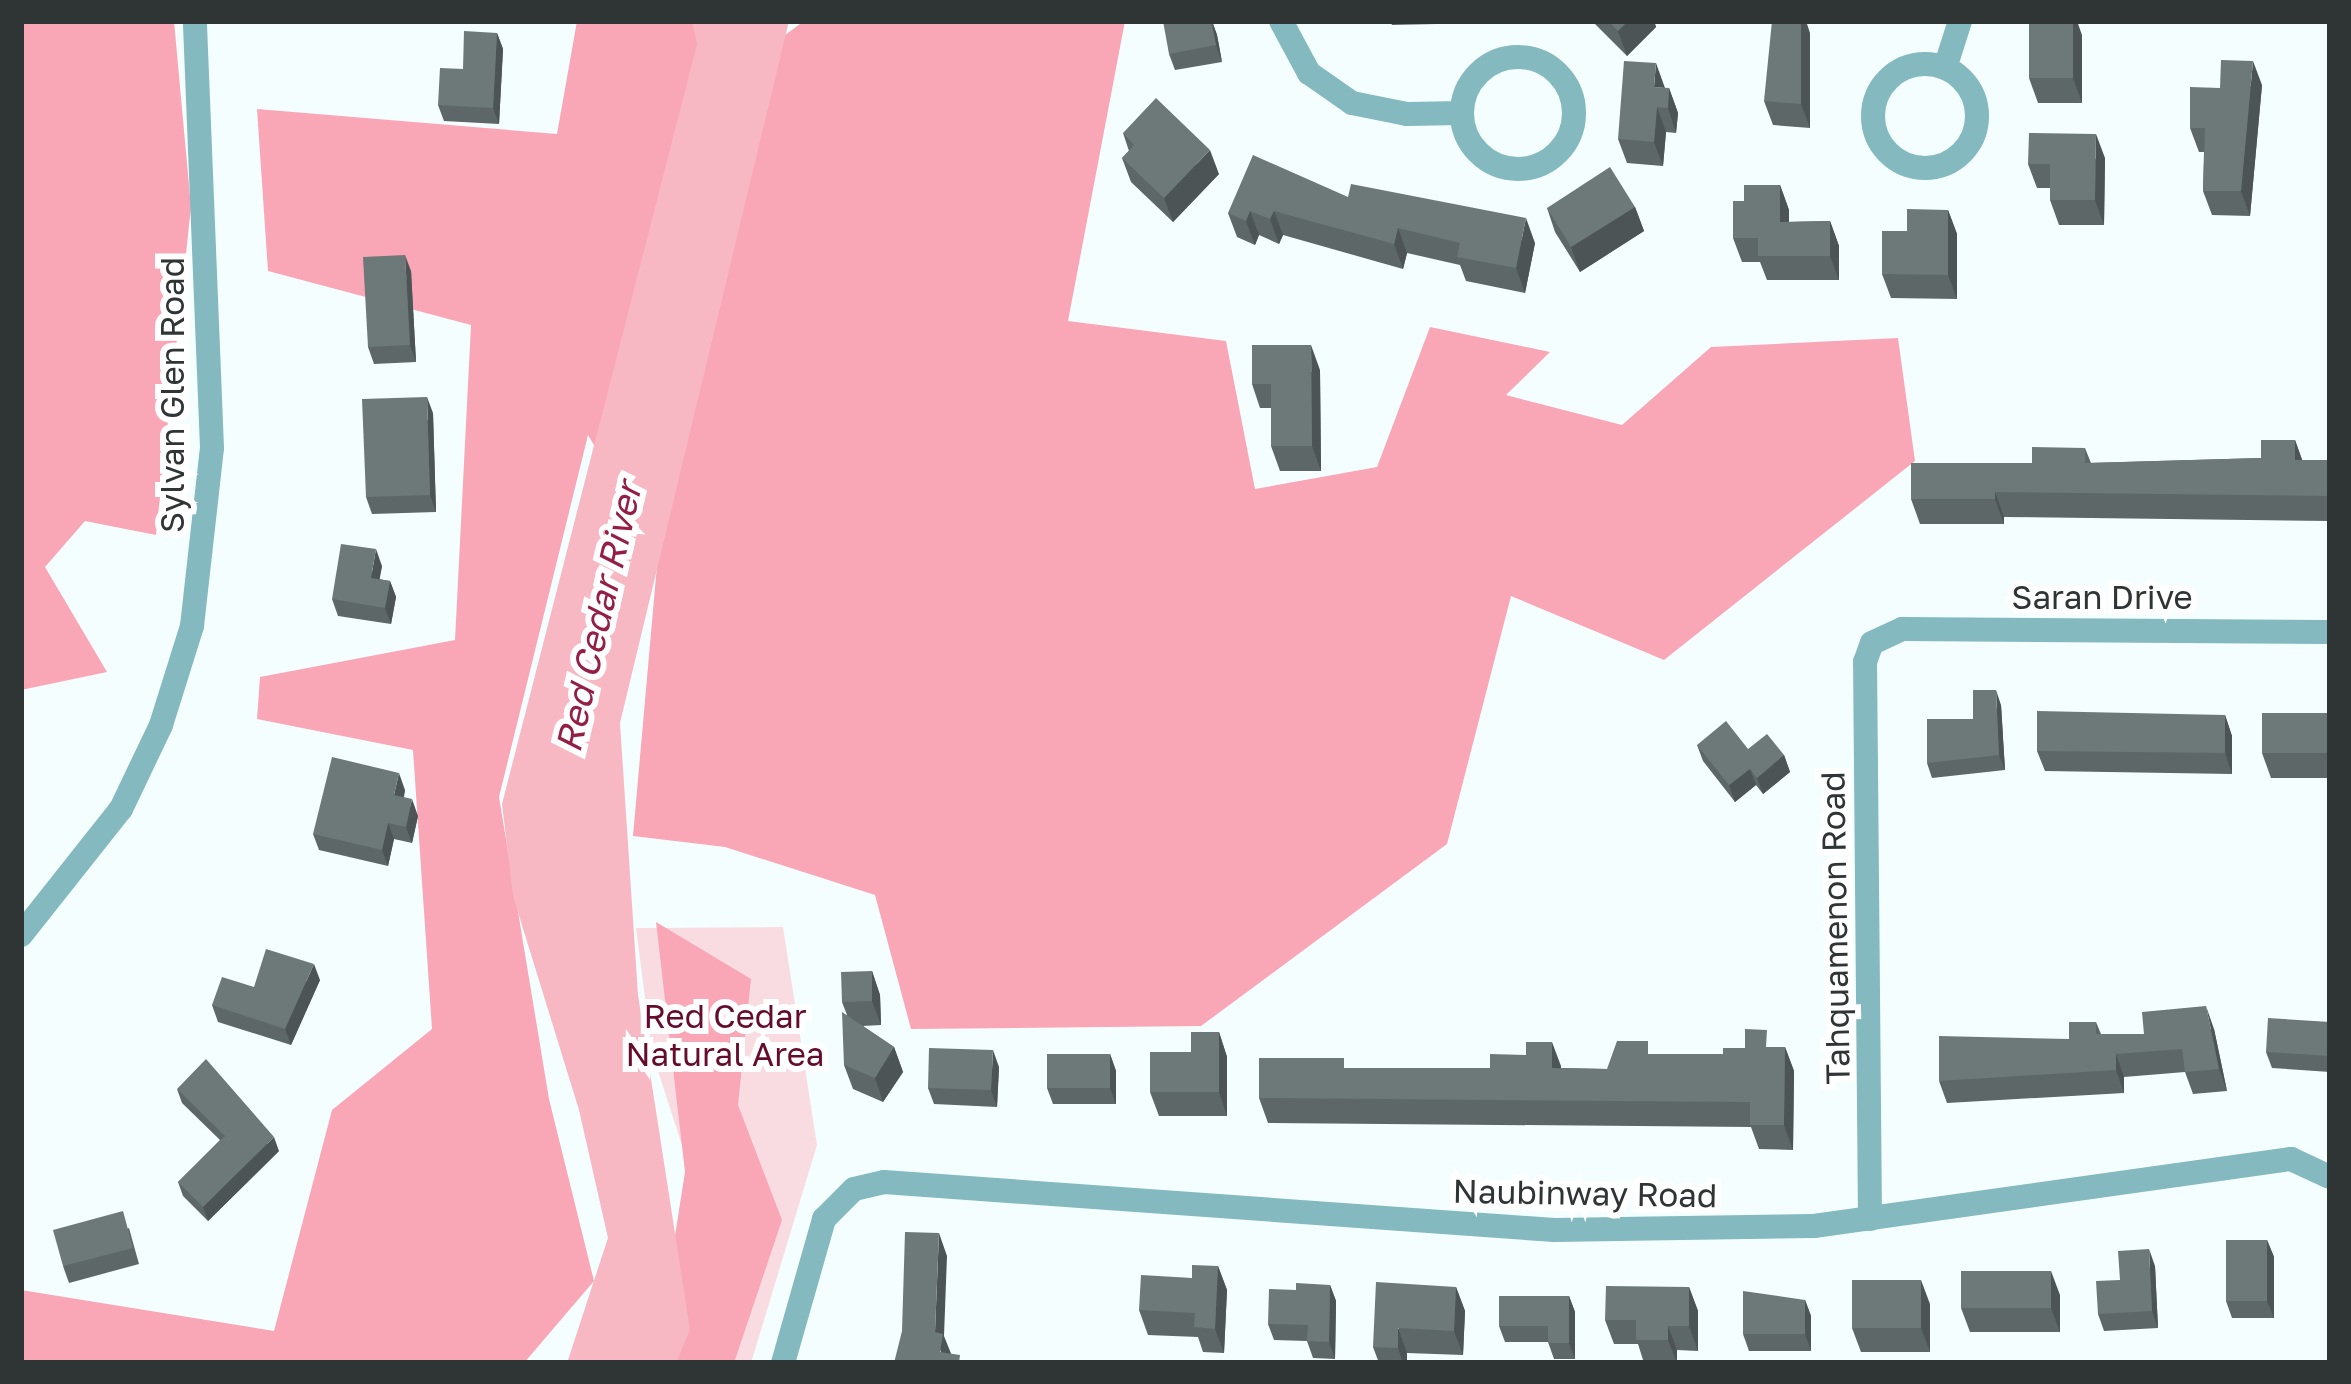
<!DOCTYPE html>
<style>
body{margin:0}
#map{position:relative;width:2351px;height:1384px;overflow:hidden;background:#f4feff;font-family:"Golos Text",sans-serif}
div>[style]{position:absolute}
.green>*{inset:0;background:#f9dce1}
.forest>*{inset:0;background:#f9a7b6}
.water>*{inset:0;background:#f7b8c3}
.street>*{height:24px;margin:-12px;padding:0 12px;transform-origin:12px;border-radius:12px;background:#84b9c0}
.street>.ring{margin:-12px;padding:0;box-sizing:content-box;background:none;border:24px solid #84b9c0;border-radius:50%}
.wall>*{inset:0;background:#5e6768}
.shaded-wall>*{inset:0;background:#4c5455}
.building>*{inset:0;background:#6d7879}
span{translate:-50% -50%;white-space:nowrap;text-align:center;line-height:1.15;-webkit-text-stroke:12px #fff;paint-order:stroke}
.street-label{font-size:33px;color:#2f3434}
.park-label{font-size:33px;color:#650b2b}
.water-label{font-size:36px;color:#941e44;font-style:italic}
.frame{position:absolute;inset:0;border:24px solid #2f3434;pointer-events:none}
</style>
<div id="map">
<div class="green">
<i style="clip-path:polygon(783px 927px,817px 1145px,751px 1363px,682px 1363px,703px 1211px,652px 1052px,636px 928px)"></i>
</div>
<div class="forest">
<i style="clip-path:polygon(21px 21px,174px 21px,191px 207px,156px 535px,85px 521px,45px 567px,107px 672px,21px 690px)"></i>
<i style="clip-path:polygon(577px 21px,712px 21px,698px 99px,804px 21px,1125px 21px,1068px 321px,1226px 341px,1255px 489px,1377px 467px,1430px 327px,1550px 352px,1506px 395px,1622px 425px,1711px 347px,1898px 338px,1915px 461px,1664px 660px,1511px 596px,1447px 844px,1201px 1026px,911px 1029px,875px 895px,725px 847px,633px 836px,658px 554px,588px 435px,499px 797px,549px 1099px,594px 1281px,524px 1363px,21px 1363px,21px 1290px,274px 1331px,332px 1110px,432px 1029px,413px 750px,257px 719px,260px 677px,455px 640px,471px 325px,268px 271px,257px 109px,557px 134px)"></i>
<i style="clip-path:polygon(656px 922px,751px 979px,738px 1105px,782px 1220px,734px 1363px,655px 1363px,685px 1172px)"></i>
</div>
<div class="water">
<i style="clip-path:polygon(692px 21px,789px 21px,620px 723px,638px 995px,690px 1330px,676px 1363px,567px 1363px,608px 1238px,579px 1110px,513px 896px,502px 804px,697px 44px)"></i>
</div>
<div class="street">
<i style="left:1281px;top:21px;width:59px;rotate:61.7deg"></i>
<i style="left:1309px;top:73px;width:52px;rotate:34.9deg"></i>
<i style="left:1352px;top:103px;width:56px;rotate:11.3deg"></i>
<i style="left:1407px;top:114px;width:55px;rotate:-1deg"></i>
<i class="ring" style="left:1462px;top:57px;width:88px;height:88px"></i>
<i class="ring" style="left:1873px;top:64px;width:80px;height:80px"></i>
<i style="left:1945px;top:68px;width:49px;rotate:-72.3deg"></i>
<i style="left:21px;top:935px;width:161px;rotate:-51.6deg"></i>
<i style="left:121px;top:809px;width:93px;rotate:-64.5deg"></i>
<i style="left:161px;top:725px;width:104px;rotate:-72.6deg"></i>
<i style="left:192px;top:626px;width:179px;rotate:-83.6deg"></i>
<i style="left:212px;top:448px;width:427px;rotate:-92.3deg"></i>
<i style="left:1870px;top:1219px;width:557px;rotate:-90.51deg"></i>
<i style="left:1865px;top:662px;width:20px;rotate:-70deg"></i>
<i style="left:1872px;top:643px;width:33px;rotate:-25deg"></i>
<i style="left:1902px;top:629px;width:428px;rotate:0.4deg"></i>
<i style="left:783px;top:1363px;width:150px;rotate:-74.1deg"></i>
<i style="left:824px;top:1219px;width:42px;rotate:-45deg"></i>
<i style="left:854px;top:1189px;width:31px;rotate:-13deg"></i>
<i style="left:884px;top:1182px;width:672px;rotate:4.1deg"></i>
<i style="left:1554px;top:1230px;width:260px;rotate:-0.9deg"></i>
<i style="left:1814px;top:1226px;width:482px;rotate:-8deg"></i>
<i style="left:2291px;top:1159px;width:43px;rotate:24.8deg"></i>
</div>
<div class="wall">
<i style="clip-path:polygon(1212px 21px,1217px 35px,1222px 62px,1175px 70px,1169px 54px)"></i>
<i style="clip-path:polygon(1390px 21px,1437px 21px,1437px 24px,1392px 25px)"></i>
<i style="clip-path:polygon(1592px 21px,1654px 21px,1656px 27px,1627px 56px)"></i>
<i style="clip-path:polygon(497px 33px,503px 49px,499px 124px,444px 121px,438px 105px,463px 69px)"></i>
<i style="clip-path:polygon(1810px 33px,1810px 128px,1773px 125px,1764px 101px)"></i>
<i style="clip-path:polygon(2082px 35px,2082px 103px,2038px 103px,2029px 78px)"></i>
<i style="clip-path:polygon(2262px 85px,2250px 216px,2212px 215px,2203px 191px,2204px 152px,2199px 152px,2190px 128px,2220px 88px)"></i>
<i style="clip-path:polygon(1665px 88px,1669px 88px,1678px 113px,1676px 133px,1666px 132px,1663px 166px,1627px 163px,1618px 139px)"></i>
<i style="clip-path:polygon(1123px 133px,1219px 174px,1173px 222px,1131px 182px,1122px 158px,1129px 151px)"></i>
<i style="clip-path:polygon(2105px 158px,2104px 225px,2059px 225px,2050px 200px,2050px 188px,2037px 188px,2028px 164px)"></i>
<i style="clip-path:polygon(1780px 185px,1789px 210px,1789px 222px,1830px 221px,1839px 246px,1839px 280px,1767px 280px,1760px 262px,1742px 262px,1733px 238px,1744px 201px)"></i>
<i style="clip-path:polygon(1348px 197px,1535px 243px,1525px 293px,1466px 281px,1460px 265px,1407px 253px,1403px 269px,1283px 235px,1279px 244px,1259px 235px,1255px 245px,1237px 237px,1228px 213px)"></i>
<i style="clip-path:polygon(1635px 207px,1644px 231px,1580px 272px,1555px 232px,1547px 208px)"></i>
<i style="clip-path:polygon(1948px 210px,1957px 234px,1957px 299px,1891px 298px,1882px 274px,1907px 231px)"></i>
<i style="clip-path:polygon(411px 271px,416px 362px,374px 364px,368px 347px)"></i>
<i style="clip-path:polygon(1320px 370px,1321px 471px,1280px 471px,1271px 446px,1271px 408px,1260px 408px,1252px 384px)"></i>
<i style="clip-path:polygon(433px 413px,436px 512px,372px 514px,366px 497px)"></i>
<i style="clip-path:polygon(2295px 440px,2302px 460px,2330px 460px,2330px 521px,2004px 517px,2004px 524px,1920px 524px,1911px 499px,2085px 448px,2091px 463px,2261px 458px)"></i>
<i style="clip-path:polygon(382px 566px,379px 579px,390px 581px,396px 597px,391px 624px,338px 616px,332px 599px)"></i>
<i style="clip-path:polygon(2001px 705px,2005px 770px,1932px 778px,1927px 763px)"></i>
<i style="clip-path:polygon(2330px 713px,2330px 778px,2271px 778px,2262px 753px)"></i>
<i style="clip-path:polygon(2225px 715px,2232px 736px,2232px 774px,2045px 771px,2037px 751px)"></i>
<i style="clip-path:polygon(1697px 745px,1748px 749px,1784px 755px,1790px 772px,1763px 794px,1756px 785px,1735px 802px,1703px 761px)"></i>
<i style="clip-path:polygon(405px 790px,404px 797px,418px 816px,412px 843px,394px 839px,388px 866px,319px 850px,313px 834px)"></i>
<i style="clip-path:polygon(872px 971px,880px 995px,881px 1025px,863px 1026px,894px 1047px,903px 1072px,883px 1102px,853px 1089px,844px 1065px,847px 1015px,842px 1002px)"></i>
<i style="clip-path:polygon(320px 980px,291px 1045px,218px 1022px,212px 1005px,254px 987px)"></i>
<i style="clip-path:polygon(2096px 1022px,2101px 1034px,2144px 1034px,2214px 1029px,2227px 1091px,2193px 1094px,2185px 1072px,2124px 1077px,2124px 1093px,1947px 1103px,1939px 1081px,2069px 1039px)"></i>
<i style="clip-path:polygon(2330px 1022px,2330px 1072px,2272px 1068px,2266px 1052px)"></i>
<i style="clip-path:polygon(1219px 1032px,1227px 1057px,1227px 1116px,1159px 1116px,1150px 1092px)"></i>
<i style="clip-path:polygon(1773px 1047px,1785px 1047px,1794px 1071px,1793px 1150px,1759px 1149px,1751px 1127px,1268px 1123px,1259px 1098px,1490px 1068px,1561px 1066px,1561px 1068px,1607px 1069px,1653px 1054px,1723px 1054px)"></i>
<i style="clip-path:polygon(1110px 1054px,1116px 1071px,1116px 1104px,1053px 1104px,1047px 1088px)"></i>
<i style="clip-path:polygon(999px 1067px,997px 1107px,934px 1104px,928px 1088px)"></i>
<i style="clip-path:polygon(177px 1089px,279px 1151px,208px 1221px,183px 1196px,178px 1182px,220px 1140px,182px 1103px)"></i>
<i style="clip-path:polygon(129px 1228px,139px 1264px,69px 1283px,63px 1266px)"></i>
<i style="clip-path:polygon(2267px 1240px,2274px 1257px,2274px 1318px,2232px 1318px,2226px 1301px)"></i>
<i style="clip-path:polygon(1218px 1266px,1227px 1290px,1224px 1353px,1203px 1352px,1198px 1337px,1148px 1335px,1139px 1310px,1192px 1278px)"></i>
<i style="clip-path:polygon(2155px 1266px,2158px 1328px,2104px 1331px,2098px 1314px,2120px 1280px)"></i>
<i style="clip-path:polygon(1330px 1285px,1336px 1301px,1335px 1359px,1313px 1358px,1307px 1341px,1274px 1340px,1268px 1324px,1296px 1290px)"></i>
<i style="clip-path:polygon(1456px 1287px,1465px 1311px,1463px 1355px,1407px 1353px,1407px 1363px,1379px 1363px,1373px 1347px)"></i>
<i style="clip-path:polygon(1689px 1287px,1698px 1311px,1698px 1351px,1677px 1350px,1677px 1363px,1644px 1363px,1638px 1344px,1614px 1344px,1605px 1320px)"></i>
<i style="clip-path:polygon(2060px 1295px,2060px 1332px,1970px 1332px,1961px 1308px)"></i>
<i style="clip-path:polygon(1569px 1296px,1575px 1312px,1575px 1359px,1554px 1359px,1548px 1342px,1505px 1342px,1499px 1326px)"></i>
<i style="clip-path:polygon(1805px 1300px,1811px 1316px,1811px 1351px,1749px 1351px,1743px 1334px)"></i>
<i style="clip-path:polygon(1930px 1304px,1930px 1352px,1861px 1352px,1852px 1328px)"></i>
</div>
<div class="shaded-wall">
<i style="clip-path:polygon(1212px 21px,1217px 35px,1222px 62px,1216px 45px)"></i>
<i style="clip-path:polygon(1628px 21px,1654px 21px,1656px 27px,1627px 56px,1618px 31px)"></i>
<i style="clip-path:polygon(1801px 21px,1806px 21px,1810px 33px,1810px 128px,1801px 104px)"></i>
<i style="clip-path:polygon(2073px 21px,2077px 21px,2082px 35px,2082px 103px,2073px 78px)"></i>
<i style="clip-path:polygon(497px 33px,503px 49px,499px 124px,493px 108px)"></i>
<i style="clip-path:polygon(2253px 61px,2262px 85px,2250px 216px,2241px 191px)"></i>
<i style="clip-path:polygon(1656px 63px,1665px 88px,1654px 87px)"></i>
<i style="clip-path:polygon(1669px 88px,1678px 113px,1676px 133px,1668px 108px)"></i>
<i style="clip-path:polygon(1657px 107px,1666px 132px,1663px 166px,1654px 142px)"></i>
<i style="clip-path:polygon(2096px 134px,2105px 158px,2104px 225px,2095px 200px)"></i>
<i style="clip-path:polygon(1210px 150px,1219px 174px,1173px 222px,1164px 198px)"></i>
<i style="clip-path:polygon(1780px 185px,1789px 210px,1789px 246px,1780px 222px)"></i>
<i style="clip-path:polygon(1635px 207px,1644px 231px,1580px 272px,1571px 247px)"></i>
<i style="clip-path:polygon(1948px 210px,1957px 234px,1957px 299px,1948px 275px)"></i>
<i style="clip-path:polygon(1250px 211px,1259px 235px,1255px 245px,1246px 221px)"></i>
<i style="clip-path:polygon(1274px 211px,1283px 235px,1279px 244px,1270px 219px)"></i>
<i style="clip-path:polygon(1526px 218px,1535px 243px,1525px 293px,1516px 268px)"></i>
<i style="clip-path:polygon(1830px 221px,1839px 246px,1839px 280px,1830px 256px)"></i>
<i style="clip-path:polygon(1398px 228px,1407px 253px,1403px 269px,1394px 244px)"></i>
<i style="clip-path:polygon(405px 255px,411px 271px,416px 362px,410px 345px)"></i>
<i style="clip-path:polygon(1311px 345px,1320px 370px,1321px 471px,1312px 446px)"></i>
<i style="clip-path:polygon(427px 397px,433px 413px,436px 512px,430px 495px)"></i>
<i style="clip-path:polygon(2295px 440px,2304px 465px,2295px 460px)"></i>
<i style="clip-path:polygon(1995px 492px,2004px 517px,2004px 524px,1995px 499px)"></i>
<i style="clip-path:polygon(376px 549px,382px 566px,377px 594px,371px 578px)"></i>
<i style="clip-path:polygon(390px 581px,396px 597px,391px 624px,385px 608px)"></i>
<i style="clip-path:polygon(1996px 690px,2001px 705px,2005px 770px,1999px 755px)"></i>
<i style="clip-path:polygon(2225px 715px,2232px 736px,2232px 774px,2225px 753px)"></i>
<i style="clip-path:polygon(1784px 755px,1790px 772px,1763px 794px,1757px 778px)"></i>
<i style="clip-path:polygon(1750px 769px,1756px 785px,1735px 802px,1729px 785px)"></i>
<i style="clip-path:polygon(399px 773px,405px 790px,400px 812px,394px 795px)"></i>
<i style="clip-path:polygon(412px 799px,418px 816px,412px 843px,406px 827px)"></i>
<i style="clip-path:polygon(388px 823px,394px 839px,388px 866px,382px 850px)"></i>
<i style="clip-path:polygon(314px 964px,320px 980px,291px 1045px,285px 1029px)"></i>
<i style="clip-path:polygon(872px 971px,880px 995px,881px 1025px,872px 1001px)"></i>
<i style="clip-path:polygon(2206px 1006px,2214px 1029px,2227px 1091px,2219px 1069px)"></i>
<i style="clip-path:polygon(1219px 1032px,1227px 1057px,1227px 1116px,1219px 1092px)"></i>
<i style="clip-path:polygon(1552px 1042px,1561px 1066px,1561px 1093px,1552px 1068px)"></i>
<i style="clip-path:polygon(894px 1047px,903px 1072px,883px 1102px,875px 1078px)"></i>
<i style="clip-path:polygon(1785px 1047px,1794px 1071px,1793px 1150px,1784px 1125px)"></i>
<i style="clip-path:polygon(993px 1050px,999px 1067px,997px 1107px,991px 1090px)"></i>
<i style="clip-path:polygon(1110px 1054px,1116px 1071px,1116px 1104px,1110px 1088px)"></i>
<i style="clip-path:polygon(2116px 1054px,2124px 1077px,2124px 1093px,2116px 1070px)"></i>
<i style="clip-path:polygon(274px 1137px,279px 1151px,208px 1221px,203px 1207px)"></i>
<i style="clip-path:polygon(939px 1233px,947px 1256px,944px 1336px,952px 1356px,944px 1363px,935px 1332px)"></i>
<i style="clip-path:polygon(2267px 1240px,2274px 1257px,2274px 1318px,2267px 1301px)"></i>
<i style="clip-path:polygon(2149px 1249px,2155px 1266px,2158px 1328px,2152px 1311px)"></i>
<i style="clip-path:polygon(1218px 1266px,1227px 1290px,1224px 1353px,1215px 1329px)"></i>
<i style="clip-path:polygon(2051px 1271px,2060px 1295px,2060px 1332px,2051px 1308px)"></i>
<i style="clip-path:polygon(1921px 1280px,1930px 1304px,1930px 1352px,1921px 1328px)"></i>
<i style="clip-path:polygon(1330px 1285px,1336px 1301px,1335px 1359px,1329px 1342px)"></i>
<i style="clip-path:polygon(1456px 1287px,1465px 1311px,1463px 1355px,1454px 1331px)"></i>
<i style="clip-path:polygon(1689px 1287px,1698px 1311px,1698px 1351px,1689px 1326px)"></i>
<i style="clip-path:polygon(1569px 1296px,1575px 1312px,1575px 1359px,1569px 1343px)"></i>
<i style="clip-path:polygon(1805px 1300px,1811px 1316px,1811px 1351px,1805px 1334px)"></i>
<i style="clip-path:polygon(1668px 1326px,1677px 1350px,1677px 1363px,1668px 1340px)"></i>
<i style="clip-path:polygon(1398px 1328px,1407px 1353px,1407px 1363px,1403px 1363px,1398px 1348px)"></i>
</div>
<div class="building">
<i style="clip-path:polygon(1163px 21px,1211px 21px,1216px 45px,1169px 54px)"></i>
<i style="clip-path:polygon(1608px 21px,1628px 21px,1618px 31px)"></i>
<i style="clip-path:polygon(1772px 21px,1801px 21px,1801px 104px,1764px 101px)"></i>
<i style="clip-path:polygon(2029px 21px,2073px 21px,2073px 78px,2029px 78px)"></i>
<i style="clip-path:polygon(464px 31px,497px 33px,493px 108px,438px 105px,440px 68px,463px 69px)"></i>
<i style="clip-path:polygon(2221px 60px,2253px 61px,2241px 191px,2203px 191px,2205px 128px,2190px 128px,2190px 87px,2220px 88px)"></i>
<i style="clip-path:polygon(1624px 61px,1656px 63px,1654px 87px,1669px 88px,1668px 108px,1657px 107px,1654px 142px,1618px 139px)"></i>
<i style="clip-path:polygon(1156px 98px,1210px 150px,1164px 198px,1122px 158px,1134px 145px,1123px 133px)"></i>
<i style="clip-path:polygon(2029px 133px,2096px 134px,2095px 200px,2050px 200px,2050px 164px,2028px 164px)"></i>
<i style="clip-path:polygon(1253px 155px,1348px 197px,1351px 184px,1526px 218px,1516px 268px,1457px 257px,1460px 243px,1398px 228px,1394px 244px,1274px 211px,1270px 219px,1250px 211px,1246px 221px,1228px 213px)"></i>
<i style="clip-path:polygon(1610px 167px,1635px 207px,1571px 247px,1547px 208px)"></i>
<i style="clip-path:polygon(1744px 185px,1780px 185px,1780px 222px,1830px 221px,1830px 256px,1758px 256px,1758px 238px,1733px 238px,1733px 201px,1744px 201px)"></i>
<i style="clip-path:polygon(1907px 209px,1948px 210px,1948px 275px,1882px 274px,1882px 231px,1907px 231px)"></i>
<i style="clip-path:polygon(405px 255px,410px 345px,368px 347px,363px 257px)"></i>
<i style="clip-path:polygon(1252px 345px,1311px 345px,1312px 446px,1271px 446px,1271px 384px,1252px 384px)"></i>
<i style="clip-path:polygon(427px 397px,430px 495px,366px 497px,362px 399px)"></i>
<i style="clip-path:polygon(2261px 440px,2295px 440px,2295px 460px,2330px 460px,2330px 496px,1995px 492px,1995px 499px,1911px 499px,1911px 463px,2032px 463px,2032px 447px,2085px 448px,2085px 463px,2261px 458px)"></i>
<i style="clip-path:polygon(341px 544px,376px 549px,371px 578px,390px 581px,385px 608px,332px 599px)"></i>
<i style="clip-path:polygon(1973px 690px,1996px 690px,1999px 755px,1927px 763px,1927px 719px,1973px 719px)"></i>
<i style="clip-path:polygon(2037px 711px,2225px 715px,2225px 753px,2037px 751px)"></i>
<i style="clip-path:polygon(2262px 713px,2330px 713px,2330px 753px,2262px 753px)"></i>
<i style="clip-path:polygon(1726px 721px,1748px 749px,1767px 734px,1784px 755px,1757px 778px,1750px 769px,1729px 785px,1697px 745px)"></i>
<i style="clip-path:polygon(332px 757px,399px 773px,394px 795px,412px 799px,406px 827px,388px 823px,382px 850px,313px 834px)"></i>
<i style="clip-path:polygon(266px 949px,314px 964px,285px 1029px,212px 1005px,222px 977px,254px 987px)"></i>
<i style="clip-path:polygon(872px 971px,872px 1001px,842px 1002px,841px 972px)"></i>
<i style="clip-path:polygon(2206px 1006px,2219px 1069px,2185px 1072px,2182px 1049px,2116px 1054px,2116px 1070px,1939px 1081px,1939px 1036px,2069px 1039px,2069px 1022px,2096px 1022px,2096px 1034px,2144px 1034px,2142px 1012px)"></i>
<i style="clip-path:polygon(842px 1012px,894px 1047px,875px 1078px,844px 1065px)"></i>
<i style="clip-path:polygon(2268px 1018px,2330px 1022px,2330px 1056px,2266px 1052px)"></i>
<i style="clip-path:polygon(1745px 1029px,1767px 1030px,1766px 1047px,1785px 1047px,1784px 1125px,1750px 1125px,1750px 1102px,1259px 1098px,1259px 1058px,1344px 1058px,1344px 1068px,1490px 1068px,1490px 1054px,1526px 1055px,1526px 1042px,1552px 1042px,1552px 1068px,1607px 1069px,1617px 1041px,1648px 1041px,1648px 1054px,1723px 1054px,1723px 1048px,1745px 1048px)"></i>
<i style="clip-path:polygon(1191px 1032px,1219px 1032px,1219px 1092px,1150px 1092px,1150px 1052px,1191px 1052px)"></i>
<i style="clip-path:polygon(929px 1048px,993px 1050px,991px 1090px,928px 1088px)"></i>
<i style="clip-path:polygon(1047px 1054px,1110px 1054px,1110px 1088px,1047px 1088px)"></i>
<i style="clip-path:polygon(206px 1059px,274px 1137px,203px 1207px,178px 1182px,225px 1136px,177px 1089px)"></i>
<i style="clip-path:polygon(123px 1211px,133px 1248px,63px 1266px,53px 1230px)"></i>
<i style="clip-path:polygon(905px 1232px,939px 1233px,935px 1332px,943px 1334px,940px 1352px,960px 1355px,959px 1363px,894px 1363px,902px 1331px)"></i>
<i style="clip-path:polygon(2226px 1240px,2267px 1240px,2267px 1301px,2226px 1301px)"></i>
<i style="clip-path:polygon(2149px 1249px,2152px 1311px,2098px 1314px,2096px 1281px,2120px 1280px,2118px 1251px)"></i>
<i style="clip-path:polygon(1192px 1265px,1218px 1266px,1215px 1329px,1194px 1327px,1195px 1313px,1139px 1310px,1141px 1275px,1192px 1278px)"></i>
<i style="clip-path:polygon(1961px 1271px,2051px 1271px,2051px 1308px,1961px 1308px)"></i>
<i style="clip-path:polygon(1852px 1280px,1921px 1280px,1921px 1328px,1852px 1328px)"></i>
<i style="clip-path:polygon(1376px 1282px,1456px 1287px,1454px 1331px,1398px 1328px,1398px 1348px,1373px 1347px)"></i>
<i style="clip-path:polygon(1296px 1283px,1330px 1285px,1329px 1342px,1307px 1341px,1308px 1325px,1268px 1324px,1269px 1289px,1296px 1290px)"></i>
<i style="clip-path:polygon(1606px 1286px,1689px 1287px,1689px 1326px,1668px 1326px,1668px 1340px,1636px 1340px,1636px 1320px,1605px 1320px)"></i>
<i style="clip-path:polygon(1743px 1291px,1805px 1300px,1805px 1334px,1743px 1334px)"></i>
<i style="clip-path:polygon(1499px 1296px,1569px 1296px,1569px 1343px,1548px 1343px,1548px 1326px,1499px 1326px)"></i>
</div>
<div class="street-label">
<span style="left:172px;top:395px;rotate:-90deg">Sylvan Glen Road</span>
<span style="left:2102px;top:597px">Saran Drive</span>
<span style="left:1835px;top:928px;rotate:-91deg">Tahquamenon Road</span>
<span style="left:1585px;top:1193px;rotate:1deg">Naubinway Road</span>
</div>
<div class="park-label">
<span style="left:725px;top:1035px">Red Cedar<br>Natural Area</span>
</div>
<div class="water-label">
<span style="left:598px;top:617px;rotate:-77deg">Red Cedar River</span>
</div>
<div class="frame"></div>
</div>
